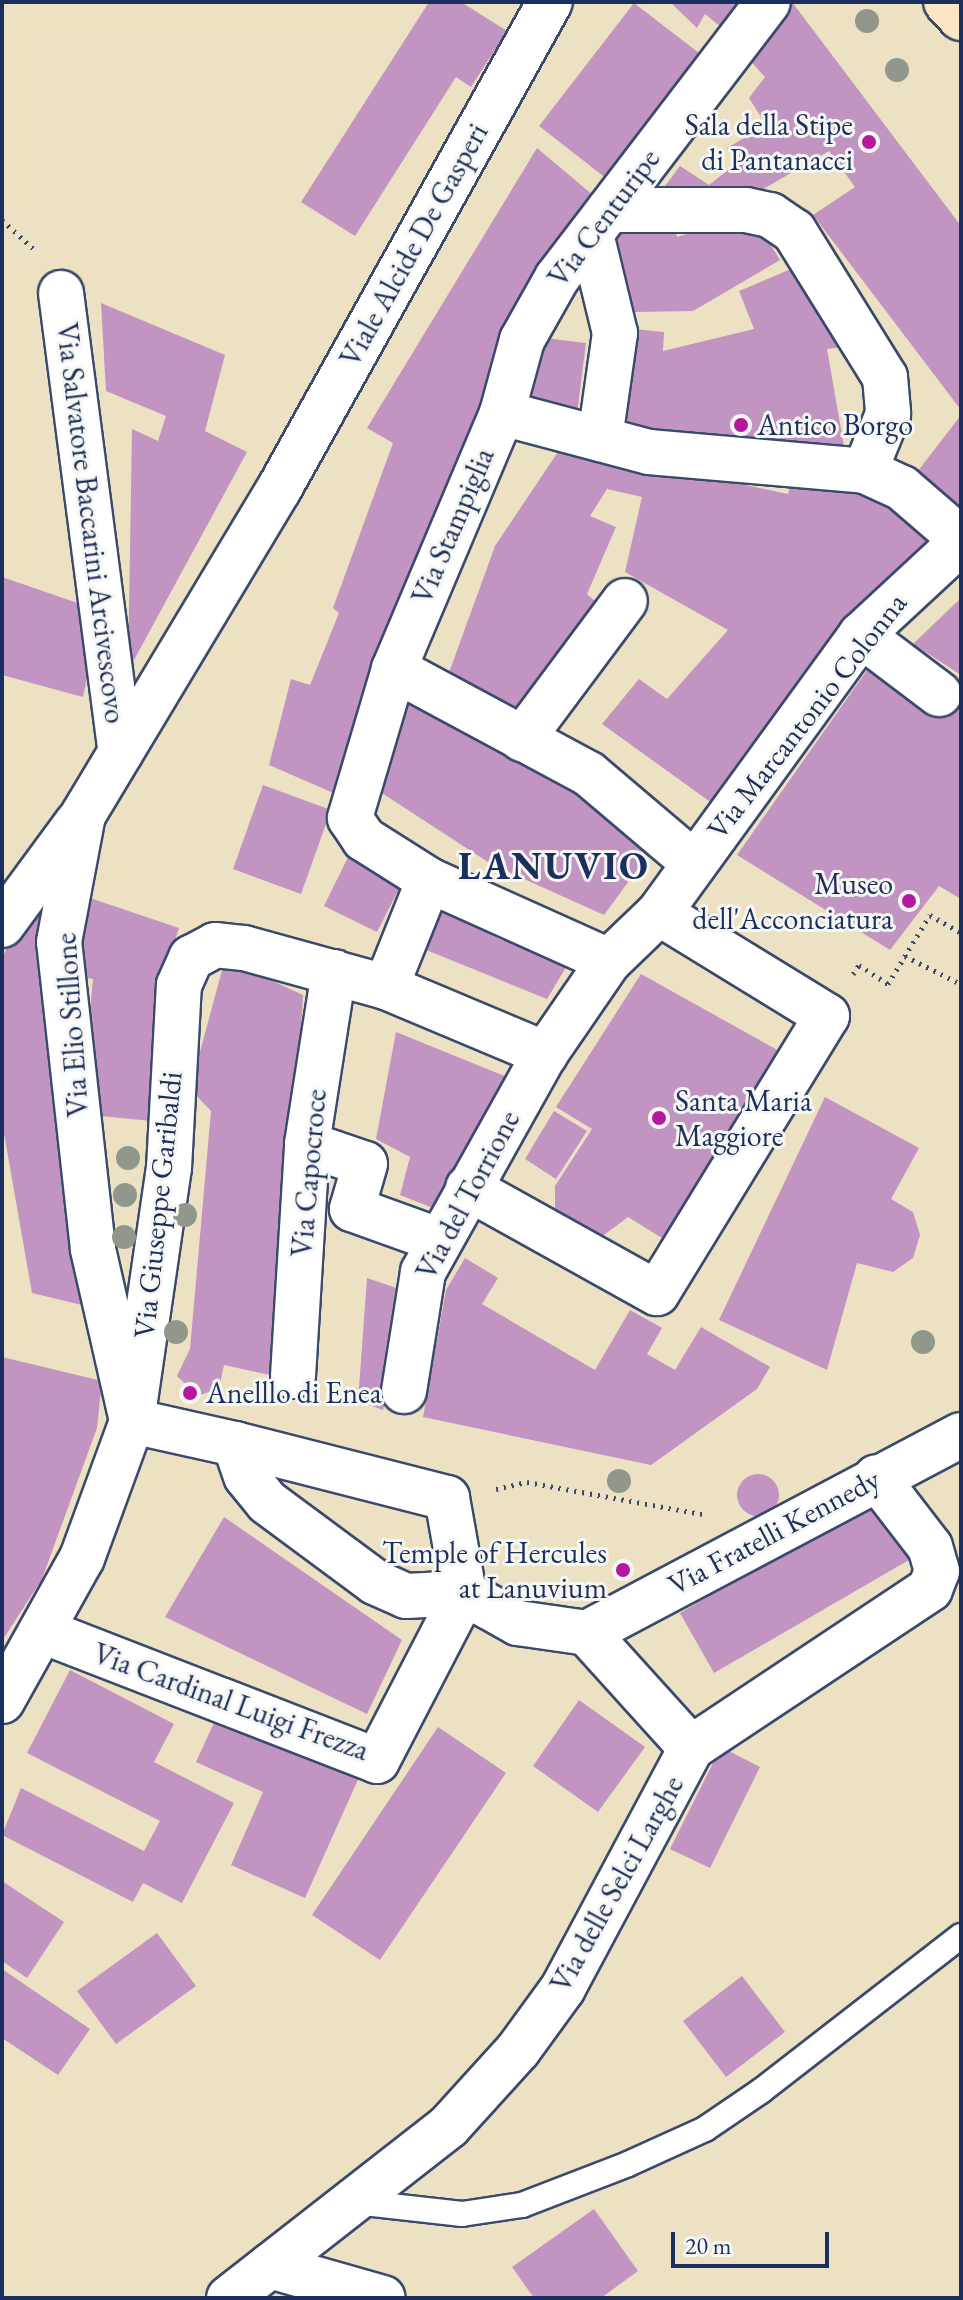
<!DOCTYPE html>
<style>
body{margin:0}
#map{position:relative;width:963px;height:2300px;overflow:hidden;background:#ece1c2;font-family:"EB Garamond",serif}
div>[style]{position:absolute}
.building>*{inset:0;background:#c294c2}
.round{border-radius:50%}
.path>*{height:5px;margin-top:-2.5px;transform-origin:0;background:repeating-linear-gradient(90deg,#3a4a6d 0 2px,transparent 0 8px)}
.roads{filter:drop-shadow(2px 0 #3a4a6d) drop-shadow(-2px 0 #3a4a6d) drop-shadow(0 2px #3a4a6d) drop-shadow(0 -2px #3a4a6d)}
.lane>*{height:24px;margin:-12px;padding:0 12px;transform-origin:12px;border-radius:12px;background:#fff}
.street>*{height:44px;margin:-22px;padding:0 22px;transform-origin:22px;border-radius:22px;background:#fff}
.secondary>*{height:44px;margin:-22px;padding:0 22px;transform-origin:22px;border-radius:22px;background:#fbe6c4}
.trees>*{width:24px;height:24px;margin:-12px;border-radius:50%;background:#92978c}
.dots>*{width:22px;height:22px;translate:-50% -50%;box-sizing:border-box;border:4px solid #f6f6f2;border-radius:50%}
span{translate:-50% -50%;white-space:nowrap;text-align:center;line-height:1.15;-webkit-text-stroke:6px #f6f6f2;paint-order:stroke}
.poi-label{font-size:30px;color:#1b2f5e}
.right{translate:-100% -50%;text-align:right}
.left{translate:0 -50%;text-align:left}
.street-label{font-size:30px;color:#1b2f5e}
.district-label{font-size:38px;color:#1b2f5e;font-weight:700;letter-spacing:2px}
.frame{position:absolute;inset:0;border:4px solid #1b2f5e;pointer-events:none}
.scale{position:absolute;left:671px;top:2232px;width:158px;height:36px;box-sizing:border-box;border:4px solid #1b2f5e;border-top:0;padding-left:10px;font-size:24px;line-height:28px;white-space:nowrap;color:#1b2f5e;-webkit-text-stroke:6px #f6f6f2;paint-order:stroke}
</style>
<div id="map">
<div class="building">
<i style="clip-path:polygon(429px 2px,461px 2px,507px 31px,471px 87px,456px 77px,355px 236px,301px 202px)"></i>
<i style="clip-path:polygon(670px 2px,747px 2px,726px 31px,705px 14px,697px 28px)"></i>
<i style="clip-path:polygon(781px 2px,792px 2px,961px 226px,961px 410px,813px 215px,855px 187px,829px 151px,739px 203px,695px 208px,665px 186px,680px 166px,709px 185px,738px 162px,727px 148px,766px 125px,749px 98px,765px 77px,745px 55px)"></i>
<i style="clip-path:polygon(634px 3px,712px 63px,616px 186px,539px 126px)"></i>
<i style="clip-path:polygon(537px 148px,600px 201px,338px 795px,269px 765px,291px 679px,310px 685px,339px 613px,333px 608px,393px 443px,367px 428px)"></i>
<i style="clip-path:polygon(752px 214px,780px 260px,693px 311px,635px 312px,615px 231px,675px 228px,677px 237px)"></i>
<i style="clip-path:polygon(803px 264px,843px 347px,827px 349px,844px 446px,645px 445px,623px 432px,634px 329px,664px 332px,663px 351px,754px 329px,739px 291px)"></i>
<i style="clip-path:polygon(101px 303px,225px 355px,205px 431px,247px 452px,128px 671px,132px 429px,158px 441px,166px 416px,106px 391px)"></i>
<i style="clip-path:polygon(528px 336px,586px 343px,577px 414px,519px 407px)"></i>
<i style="clip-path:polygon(961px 415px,961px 532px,904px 489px)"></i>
<i style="clip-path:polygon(562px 446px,788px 494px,794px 475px,890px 496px,937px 534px,860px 605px,716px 806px,602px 724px,639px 679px,667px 699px,728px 630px,625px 572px,642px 497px,607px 489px,590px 516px,616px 527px,587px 594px,602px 607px,522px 720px,447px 678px,495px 546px)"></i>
<i style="clip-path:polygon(2px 577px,101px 611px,83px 697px,2px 675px)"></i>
<i style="clip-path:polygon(961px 598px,961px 675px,913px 644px)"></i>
<i style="clip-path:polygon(872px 663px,947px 718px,961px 699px,961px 899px,939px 886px,890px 950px,737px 855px)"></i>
<i style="clip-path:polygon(407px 691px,545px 767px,653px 848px,604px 915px,491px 864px,371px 786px)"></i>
<i style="clip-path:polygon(263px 785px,331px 810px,301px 894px,233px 869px)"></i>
<i style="clip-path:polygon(352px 849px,406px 875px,377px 932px,324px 906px)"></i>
<i style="clip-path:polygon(432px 890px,461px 907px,456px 917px,503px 941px,512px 929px,571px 959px,547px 999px,409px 943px)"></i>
<i style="clip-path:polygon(87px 897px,179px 928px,156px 996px,162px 1122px,80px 1114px,93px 979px,66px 974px)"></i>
<i style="clip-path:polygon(24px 908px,42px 911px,82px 1305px,32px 1293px,2px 1122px,2px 959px)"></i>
<i style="clip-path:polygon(225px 959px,303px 995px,279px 1377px,224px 1365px,219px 1388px,198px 1396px,177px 1376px,190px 1349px,211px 1111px,190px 1089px)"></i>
<i style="clip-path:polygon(641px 974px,781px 1052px,670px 1243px,628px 1217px,596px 1241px,559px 1222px,555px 1210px,555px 1186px,592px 1129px,556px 1107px)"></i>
<i style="clip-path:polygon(396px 1032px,512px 1079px,443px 1212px,400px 1195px,410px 1157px,376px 1139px)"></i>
<i style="clip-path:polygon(825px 1097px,919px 1148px,891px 1199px,913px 1212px,920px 1235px,913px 1258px,893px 1272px,857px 1263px,827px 1370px,719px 1320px)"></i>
<i style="clip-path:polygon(554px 1111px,587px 1131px,556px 1179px,525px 1159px)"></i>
<i style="clip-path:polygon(465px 1258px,498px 1278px,482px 1304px,595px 1370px,630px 1310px,662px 1328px,647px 1354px,675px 1370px,701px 1327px,770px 1367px,757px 1389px,651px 1465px,423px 1417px,446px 1290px)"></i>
<i style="clip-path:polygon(367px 1278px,411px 1293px,383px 1410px,358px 1401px)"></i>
<i style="clip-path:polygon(2px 1357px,102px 1381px,97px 1428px,42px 1579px,2px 1641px)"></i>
<i class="round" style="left:737px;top:1474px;width:42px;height:42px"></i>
<i style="clip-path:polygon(879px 1497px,914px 1557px,714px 1673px,680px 1613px)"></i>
<i style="clip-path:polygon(224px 1517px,402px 1640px,367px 1714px,165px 1617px)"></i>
<i style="clip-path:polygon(70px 1670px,174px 1724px,154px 1762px,234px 1803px,182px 1903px,143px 1883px,133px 1902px,2px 1835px,21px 1788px,144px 1851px,160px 1821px,27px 1753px)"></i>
<i style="clip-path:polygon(579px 1700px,645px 1747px,598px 1812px,533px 1766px)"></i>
<i style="clip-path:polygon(219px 1712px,360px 1775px,305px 1898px,231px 1865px,263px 1792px,196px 1762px)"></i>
<i style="clip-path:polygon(438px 1727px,506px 1773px,380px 1960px,312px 1915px)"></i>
<i style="clip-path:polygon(721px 1747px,760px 1767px,710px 1868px,670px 1849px)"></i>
<i style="clip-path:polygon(2px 1881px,64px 1922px,27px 1978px,2px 1961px)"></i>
<i style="clip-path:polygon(157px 1933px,196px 1986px,116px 2044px,77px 1991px)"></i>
<i style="clip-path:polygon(2px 1969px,90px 2029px,58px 2075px,2px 2038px)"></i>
<i style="clip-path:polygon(742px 1976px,785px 2032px,726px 2077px,683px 2021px)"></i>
<i style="clip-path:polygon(594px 2209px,638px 2271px,601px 2298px,534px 2298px,512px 2267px)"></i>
</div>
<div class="path">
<i style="left:2px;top:220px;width:46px;rotate:42.4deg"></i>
<i style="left:905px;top:956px;width:63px;rotate:26.6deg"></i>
<i style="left:853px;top:974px;width:11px;rotate:-56deg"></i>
<i style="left:859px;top:965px;width:35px;rotate:33deg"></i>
<i style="left:888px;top:984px;width:81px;rotate:-58.7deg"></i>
<i style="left:930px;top:915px;width:36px;rotate:30deg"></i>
<i style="left:496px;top:1489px;width:32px;rotate:-13deg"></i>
<i style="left:527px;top:1482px;width:178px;rotate:10.4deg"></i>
</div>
<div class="roads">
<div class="lane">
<i style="left:355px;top:2202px;width:108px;rotate:6.4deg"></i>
<i style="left:462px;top:2214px;width:61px;rotate:-8.5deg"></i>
<i style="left:522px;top:2205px;width:114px;rotate:-21.1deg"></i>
<i style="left:628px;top:2164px;width:85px;rotate:-24.4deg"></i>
<i style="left:705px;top:2129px;width:68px;rotate:-34.2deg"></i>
<i style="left:761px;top:2091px;width:253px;rotate:-37.8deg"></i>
</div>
<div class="street">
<i style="left:609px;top:210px;width:137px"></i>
<i style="left:746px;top:210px;width:25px;rotate:12deg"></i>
<i style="left:770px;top:215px;width:29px;rotate:34deg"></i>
<i style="left:794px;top:231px;width:172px;rotate:58.1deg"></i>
<i style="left:885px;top:377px;width:37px;rotate:85deg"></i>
<i style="left:888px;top:414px;width:61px;rotate:112deg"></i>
<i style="left:591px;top:234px;width:102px;rotate:76.4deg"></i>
<i style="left:615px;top:333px;width:107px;rotate:98.1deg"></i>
<i style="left:61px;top:293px;width:463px;rotate:82.6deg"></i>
<i style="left:502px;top:413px;width:76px;rotate:-74.7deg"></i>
<i style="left:522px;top:340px;width:71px;rotate:-60.6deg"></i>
<i style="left:557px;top:278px;width:347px;rotate:-52.6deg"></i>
<i style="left:861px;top:635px;width:98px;rotate:37.1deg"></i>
<i style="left:394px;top:669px;width:221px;rotate:28.3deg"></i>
<i style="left:589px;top:774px;width:138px;rotate:40.3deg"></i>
<i style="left:522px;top:739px;width:172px;rotate:-53.3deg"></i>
<i style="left:2px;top:925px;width:127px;rotate:-53.7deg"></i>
<i style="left:609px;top:961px;width:197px;rotate:-155.8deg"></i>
<i style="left:429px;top:880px;width:77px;rotate:-147.8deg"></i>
<i style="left:364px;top:839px;width:25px;rotate:-124deg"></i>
<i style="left:350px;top:818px;width:155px;rotate:-73.5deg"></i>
<i style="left:394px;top:669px;width:278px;rotate:-67.1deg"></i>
<i style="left:502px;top:413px;width:152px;rotate:14.9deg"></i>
<i style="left:649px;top:452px;width:217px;rotate:5deg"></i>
<i style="left:865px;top:471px;width:41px;rotate:24.7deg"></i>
<i style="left:902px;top:488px;width:78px;rotate:40.8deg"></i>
<i style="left:386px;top:987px;width:115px;rotate:-68.1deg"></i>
<i style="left:307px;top:1144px;width:61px;rotate:19deg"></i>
<i style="left:365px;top:1164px;width:47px;rotate:106.1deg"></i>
<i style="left:352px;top:1209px;width:91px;rotate:19.8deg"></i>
<i style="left:468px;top:1188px;width:216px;rotate:29.1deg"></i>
<i style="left:657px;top:1293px;width:325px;rotate:-58.5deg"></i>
<i style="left:827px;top:1016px;width:197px;rotate:-148.5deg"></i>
<i style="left:293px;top:1376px;width:232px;rotate:-86.5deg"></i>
<i style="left:307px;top:1144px;width:174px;rotate:-81.1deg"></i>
<i style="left:404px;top:1391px;width:121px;rotate:-80.9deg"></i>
<i style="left:423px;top:1272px;width:250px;rotate:-60.8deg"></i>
<i style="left:545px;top:1054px;width:113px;rotate:-55.5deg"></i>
<i style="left:609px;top:961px;width:69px;rotate:-43.8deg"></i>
<i style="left:659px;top:913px;width:344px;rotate:-54deg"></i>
<i style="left:861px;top:635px;width:137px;rotate:-42.9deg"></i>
<i style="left:132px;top:1421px;width:176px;rotate:-102.8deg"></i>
<i style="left:93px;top:1249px;width:309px;rotate:-96.3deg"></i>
<i style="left:59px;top:942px;width:129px;rotate:-79.3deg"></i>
<i style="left:83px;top:815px;width:380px;rotate:-59deg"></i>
<i style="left:279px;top:489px;width:557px;rotate:-60.91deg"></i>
<i style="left:132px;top:1421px;width:106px;rotate:12.6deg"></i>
<i style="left:235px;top:1444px;width:219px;rotate:14.3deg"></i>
<i style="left:447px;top:1498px;width:97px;rotate:79.9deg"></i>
<i style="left:464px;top:1593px;width:58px;rotate:177deg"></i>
<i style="left:406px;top:1596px;width:34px;rotate:-156deg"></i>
<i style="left:375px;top:1582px;width:134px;rotate:-143.5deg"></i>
<i style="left:267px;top:1502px;width:33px;rotate:-129deg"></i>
<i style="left:246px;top:1476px;width:34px;rotate:-109deg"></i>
<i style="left:45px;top:1632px;width:356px;rotate:21.2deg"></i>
<i style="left:377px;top:1761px;width:189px;rotate:-62.6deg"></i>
<i style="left:464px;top:1593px;width:62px;rotate:29.1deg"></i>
<i style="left:518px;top:1623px;width:70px;rotate:8.2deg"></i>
<i style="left:587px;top:1633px;width:423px;rotate:-27.9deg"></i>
<i style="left:587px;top:1633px;width:155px;rotate:47.9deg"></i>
<i style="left:2px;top:1701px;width:164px;rotate:-60.8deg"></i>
<i style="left:82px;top:1558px;width:146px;rotate:-69.9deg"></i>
<i style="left:132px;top:1421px;width:256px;rotate:-81.7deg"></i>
<i style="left:169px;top:1168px;width:183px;rotate:-86.9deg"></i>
<i style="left:179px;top:985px;width:30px;rotate:-66deg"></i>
<i style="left:191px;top:958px;width:27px;rotate:-28deg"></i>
<i style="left:215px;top:945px;width:29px;rotate:6deg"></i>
<i style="left:244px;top:948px;width:147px;rotate:15.4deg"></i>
<i style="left:386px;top:987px;width:173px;rotate:22.8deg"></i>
<i style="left:270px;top:2266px;width:117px;rotate:15.8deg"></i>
<i style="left:229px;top:2298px;width:279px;rotate:-38deg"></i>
<i style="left:449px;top:2126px;width:103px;rotate:-47.8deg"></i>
<i style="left:518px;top:2050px;width:77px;rotate:-54deg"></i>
<i style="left:563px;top:1988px;width:272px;rotate:-61.9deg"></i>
<i style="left:691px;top:1748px;width:287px;rotate:-33.6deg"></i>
<i style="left:930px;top:1589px;width:19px;rotate:-69deg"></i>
<i style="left:937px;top:1571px;width:25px;rotate:-106deg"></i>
<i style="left:930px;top:1547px;width:88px;rotate:-127.6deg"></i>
</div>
<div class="secondary">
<i style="left:946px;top:2px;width:22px;rotate:47deg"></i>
</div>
</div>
<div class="trees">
<i style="left:867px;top:21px"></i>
<i style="left:897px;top:70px"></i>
<i style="left:128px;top:1158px"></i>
<i style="left:125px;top:1195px"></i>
<i style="left:185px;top:1215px"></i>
<i style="left:124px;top:1237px"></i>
<i style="left:176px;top:1332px"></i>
<i style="left:923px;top:1342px"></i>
<i style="left:619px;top:1481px"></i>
</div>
<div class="dots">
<i style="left:869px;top:142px;background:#b5179e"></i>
<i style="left:741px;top:425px;background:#b5179e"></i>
<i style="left:909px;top:901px;background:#b5179e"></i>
<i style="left:659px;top:1118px;background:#b5179e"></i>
<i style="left:190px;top:1393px;background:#b5179e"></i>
<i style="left:623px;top:1570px;background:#b5179e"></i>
</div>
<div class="poi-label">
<span class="right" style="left:853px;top:142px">Sala della Stipe<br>di Pantanacci</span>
<span class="left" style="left:757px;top:425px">Antico Borgo</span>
<span class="right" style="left:893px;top:901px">Museo<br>dell'Acconciatura</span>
<span class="left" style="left:675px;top:1118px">Santa Maria<br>Maggiore</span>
<span class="left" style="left:206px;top:1393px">Anelllo di Enea</span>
<span class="right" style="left:607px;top:1570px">Temple of Hercules<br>at Lanuvium</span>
</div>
<div class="street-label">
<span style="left:604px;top:218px;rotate:-53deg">Via Centuripe</span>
<span style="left:414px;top:245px;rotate:-61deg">Viale Alcide De Gasperi</span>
<span style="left:91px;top:523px;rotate:83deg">Via Salvatore Baccarini Arcivescovo</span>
<span style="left:453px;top:526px;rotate:-67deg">Via Stampiglia</span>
<span style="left:807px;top:716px;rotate:-52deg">Via Marcantonio Colonna</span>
<span style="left:72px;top:1025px;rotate:-94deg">Via Elio Stillone</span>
<span style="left:309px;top:1173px;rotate:-85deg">Via Capocroce</span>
<span style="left:468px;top:1195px;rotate:-62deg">Via del Torrione</span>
<span style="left:158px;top:1205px;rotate:-84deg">Via Giuseppe Garibaldi</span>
<span style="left:774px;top:1532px;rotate:-28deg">Via Fratelli Kennedy</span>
<span style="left:231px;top:1702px;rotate:20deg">Via Cardinal Luigi Frezza</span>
<span style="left:617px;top:1884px;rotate:-61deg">Via delle Selci Larghe</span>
</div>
<div class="district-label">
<span style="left:554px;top:866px">LANUVIO</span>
</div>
<div class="frame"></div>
<div class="scale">20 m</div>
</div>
